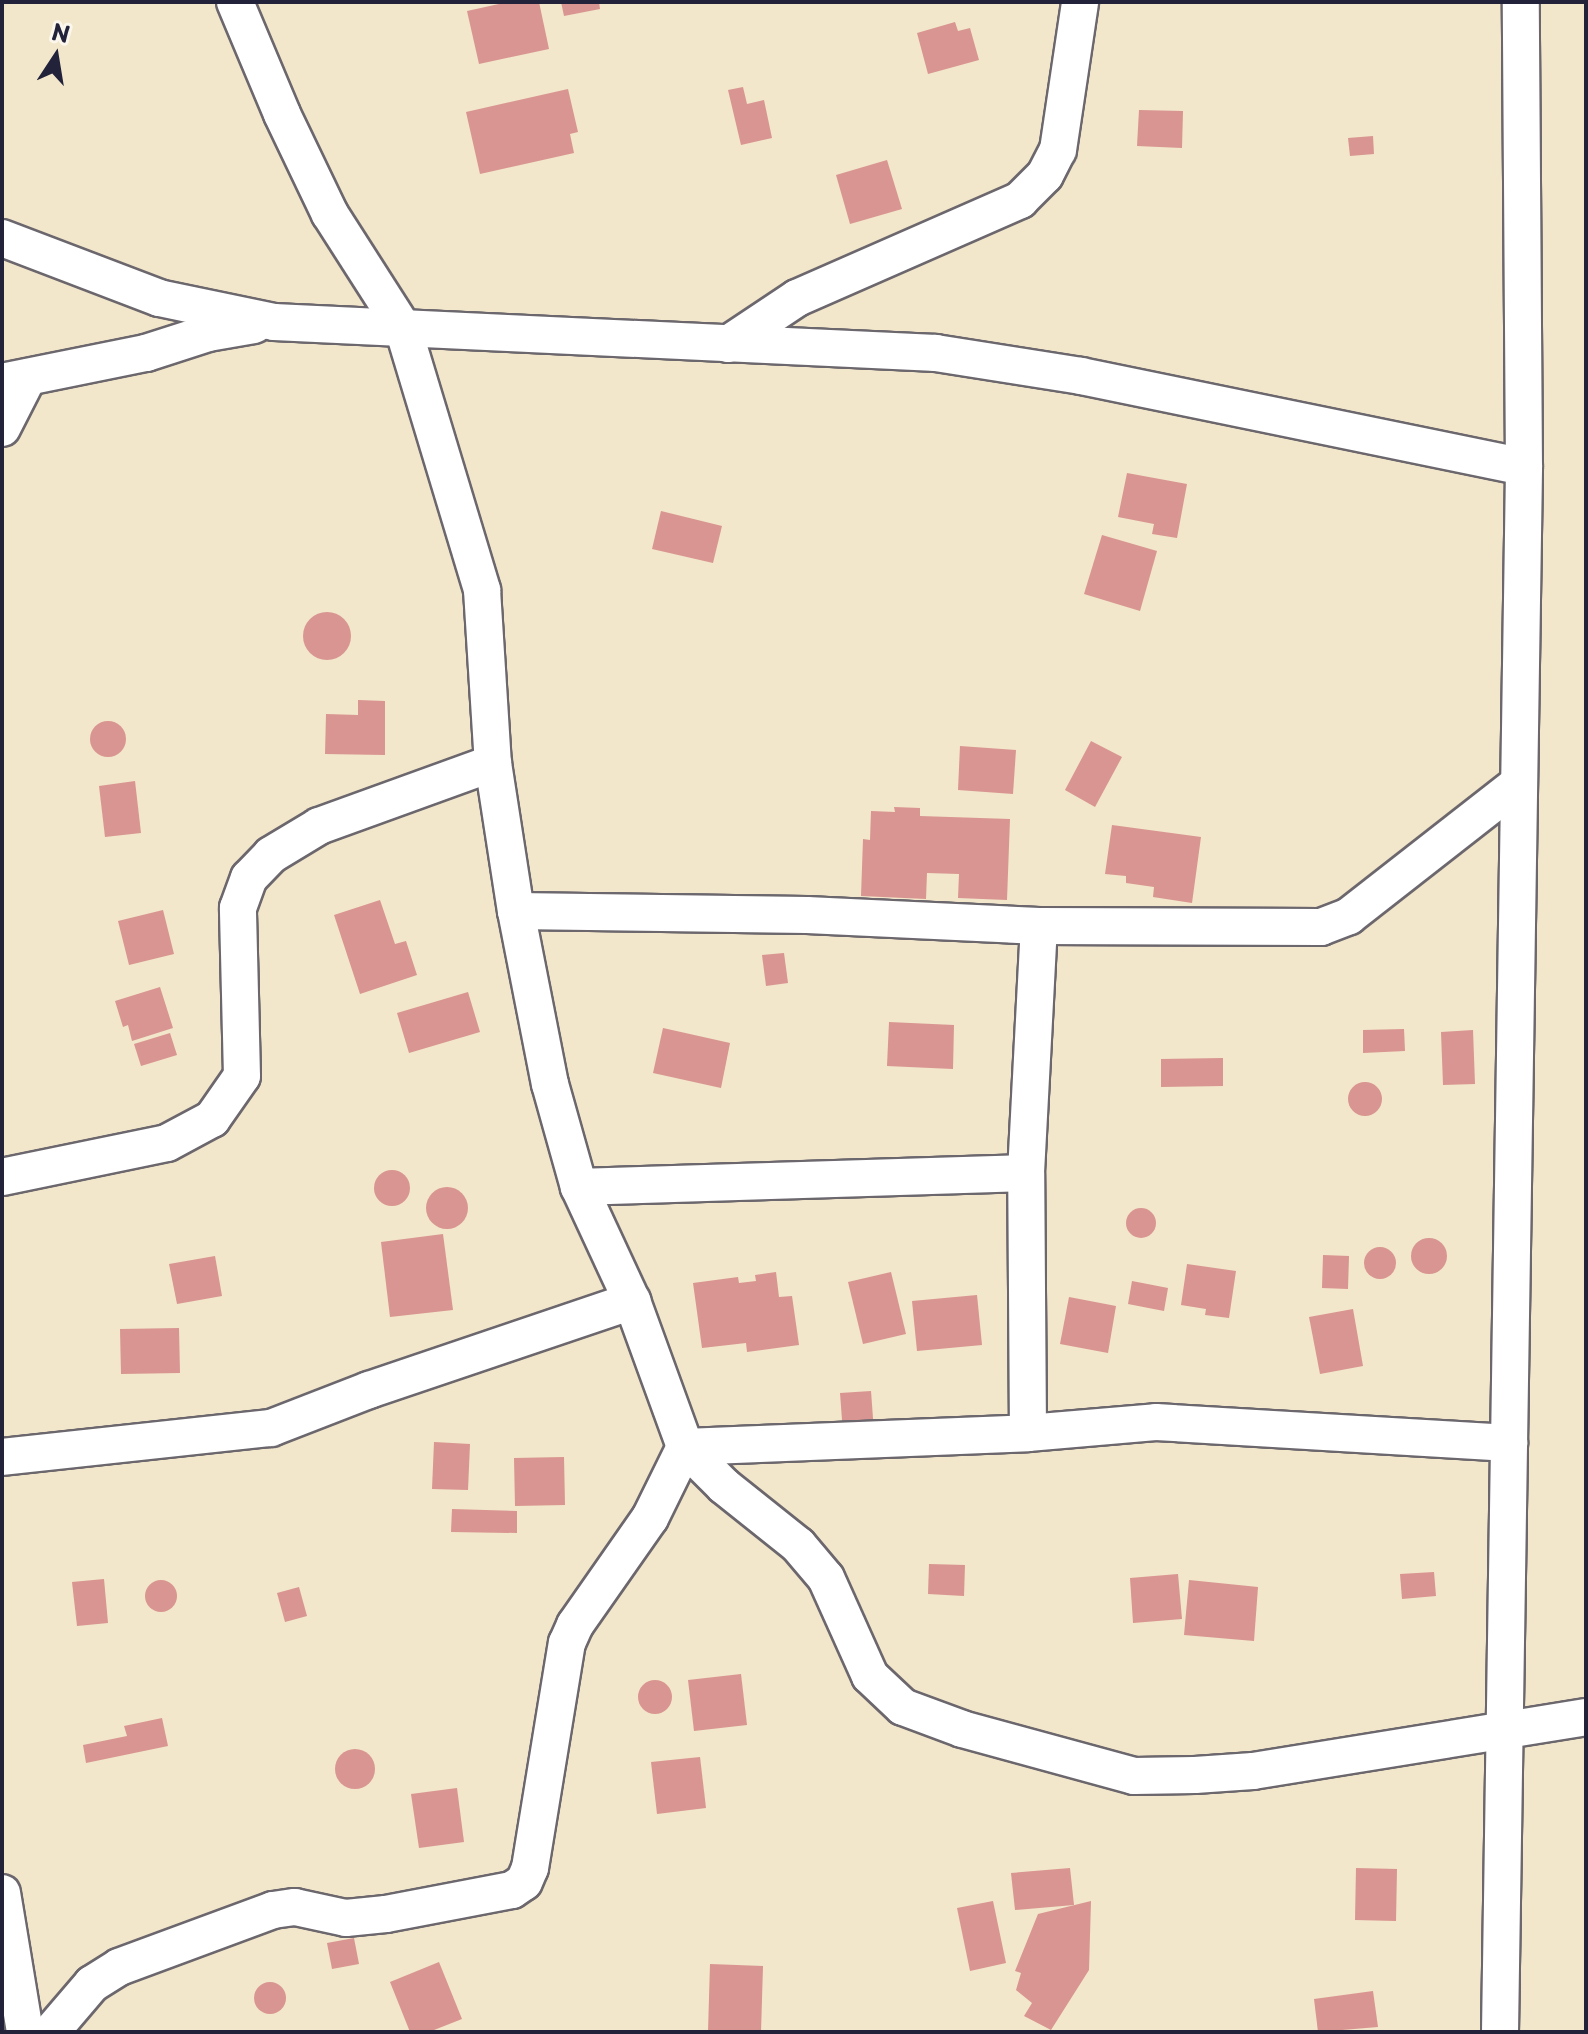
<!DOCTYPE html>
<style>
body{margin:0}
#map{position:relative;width:1588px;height:2034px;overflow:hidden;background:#f2e6cb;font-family:"Playpen Sans",sans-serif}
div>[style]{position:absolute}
.building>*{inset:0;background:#d99591}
.round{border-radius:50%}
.roads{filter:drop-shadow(2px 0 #6b676d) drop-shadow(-2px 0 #6b676d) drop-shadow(0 2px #6b676d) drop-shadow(0 -2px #6b676d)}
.minor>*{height:36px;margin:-18px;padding:0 18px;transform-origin:18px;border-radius:18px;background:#fff}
span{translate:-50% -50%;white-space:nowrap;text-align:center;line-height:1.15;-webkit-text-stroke:8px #fbf7ec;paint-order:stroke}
.frame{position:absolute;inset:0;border:4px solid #22223b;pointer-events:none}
.north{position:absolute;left:16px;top:16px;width:80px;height:80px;-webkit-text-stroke:6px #fbf7ec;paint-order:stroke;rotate:12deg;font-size:22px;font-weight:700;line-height:32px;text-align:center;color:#22223b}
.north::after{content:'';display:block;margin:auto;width:28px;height:36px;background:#22223b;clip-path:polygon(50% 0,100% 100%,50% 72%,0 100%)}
</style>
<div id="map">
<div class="building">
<i style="clip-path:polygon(508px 2px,539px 2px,549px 49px,479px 64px,467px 11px)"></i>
<i style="clip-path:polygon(561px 2px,599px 2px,600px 9px,564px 16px)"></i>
<i style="clip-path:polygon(955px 22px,958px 31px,970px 28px,979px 60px,928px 74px,917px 33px)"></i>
<i style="clip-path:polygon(743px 87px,747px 104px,764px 100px,772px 138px,741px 145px,728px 90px)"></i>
<i style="clip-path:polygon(568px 89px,578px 132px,570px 134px,574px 153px,480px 174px,466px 112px)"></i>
<i style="clip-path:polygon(1139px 110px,1183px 111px,1182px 148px,1137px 146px)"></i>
<i style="clip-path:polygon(1373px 136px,1374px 154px,1350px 156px,1348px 138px)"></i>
<i style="clip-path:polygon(887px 160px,902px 209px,850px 224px,836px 175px)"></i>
<i style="clip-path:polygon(1127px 473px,1187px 484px,1177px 538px,1152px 534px,1154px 524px,1118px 517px)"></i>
<i style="clip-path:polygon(661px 511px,722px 526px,713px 563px,652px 549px)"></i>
<i style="clip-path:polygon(1102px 535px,1157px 551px,1140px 611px,1084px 594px)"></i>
<i class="round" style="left:303px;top:612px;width:48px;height:48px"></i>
<i style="clip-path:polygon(358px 700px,385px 701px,385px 755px,325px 754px,326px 714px,358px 715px)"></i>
<i class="round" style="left:90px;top:721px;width:36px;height:36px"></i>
<i style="clip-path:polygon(1091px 741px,1122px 757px,1095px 807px,1065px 790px)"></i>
<i style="clip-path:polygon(960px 746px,1016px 750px,1013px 794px,958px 790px)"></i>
<i style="clip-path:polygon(135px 781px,141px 833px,105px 837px,99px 786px)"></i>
<i style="clip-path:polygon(894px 807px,920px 808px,920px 816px,1010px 819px,1007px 900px,958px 898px,959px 874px,927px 873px,926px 899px,861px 896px,863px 839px,870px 840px,871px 811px,895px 812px)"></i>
<i style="clip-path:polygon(1112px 825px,1201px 837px,1192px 903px,1153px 897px,1154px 887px,1126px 883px,1126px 876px,1105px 874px)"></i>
<i style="clip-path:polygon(380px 900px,395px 944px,406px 941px,417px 975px,360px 994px,334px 915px)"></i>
<i style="clip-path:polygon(163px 910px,174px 954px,129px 965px,118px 921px)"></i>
<i style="clip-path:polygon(784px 953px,788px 983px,766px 986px,762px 955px)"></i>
<i style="clip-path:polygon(160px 987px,173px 1028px,132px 1041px,128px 1025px,123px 1027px,115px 1001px)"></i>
<i style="clip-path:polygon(468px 992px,480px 1032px,409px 1053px,397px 1013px)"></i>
<i style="clip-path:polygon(889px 1022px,954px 1025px,953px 1069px,887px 1066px)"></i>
<i style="clip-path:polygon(663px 1028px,730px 1043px,721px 1088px,653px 1073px)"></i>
<i style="clip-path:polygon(1404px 1029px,1405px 1051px,1363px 1053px,1363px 1030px)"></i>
<i style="clip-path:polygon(1473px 1030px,1475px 1084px,1443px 1085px,1441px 1032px)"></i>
<i style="clip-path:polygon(170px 1033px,177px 1055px,141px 1066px,134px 1044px)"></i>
<i style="clip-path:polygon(1223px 1058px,1223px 1086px,1161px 1087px,1161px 1059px)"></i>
<i class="round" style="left:1348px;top:1082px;width:34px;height:34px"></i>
<i class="round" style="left:374px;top:1170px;width:36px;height:36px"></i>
<i class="round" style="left:426px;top:1187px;width:42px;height:42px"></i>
<i class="round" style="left:1126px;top:1208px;width:30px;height:30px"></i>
<i style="clip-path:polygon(443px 1234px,453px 1310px,390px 1317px,381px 1242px)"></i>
<i class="round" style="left:1411px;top:1238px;width:36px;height:36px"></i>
<i class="round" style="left:1364px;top:1247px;width:32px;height:32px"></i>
<i style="clip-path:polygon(1323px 1255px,1349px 1256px,1348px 1289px,1322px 1288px)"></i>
<i style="clip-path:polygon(215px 1256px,222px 1296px,177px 1304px,169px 1264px)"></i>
<i style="clip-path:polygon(1187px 1264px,1236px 1271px,1229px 1318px,1205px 1315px,1206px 1309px,1181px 1305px)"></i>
<i style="clip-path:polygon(776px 1272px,779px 1297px,792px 1296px,799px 1345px,747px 1352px,746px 1343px,702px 1348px,693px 1283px,738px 1277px,739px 1283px,756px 1281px,755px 1275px)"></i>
<i style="clip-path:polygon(891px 1272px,906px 1334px,863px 1344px,848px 1282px)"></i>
<i style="clip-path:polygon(1132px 1281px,1168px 1288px,1164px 1311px,1128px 1304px)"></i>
<i style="clip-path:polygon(977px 1295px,982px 1345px,917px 1351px,912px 1301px)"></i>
<i style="clip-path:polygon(1069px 1297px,1116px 1306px,1108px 1353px,1060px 1344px)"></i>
<i style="clip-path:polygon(1353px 1309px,1363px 1366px,1320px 1374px,1309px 1317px)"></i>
<i style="clip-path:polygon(179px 1328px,180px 1373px,121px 1374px,120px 1329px)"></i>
<i style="clip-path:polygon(871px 1391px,874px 1432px,843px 1433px,840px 1393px)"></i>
<i style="clip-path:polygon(434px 1442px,470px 1444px,468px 1490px,432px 1489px)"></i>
<i style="clip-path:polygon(564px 1457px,565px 1505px,515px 1506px,514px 1458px)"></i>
<i style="clip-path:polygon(452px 1509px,517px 1511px,517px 1533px,451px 1532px)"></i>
<i style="clip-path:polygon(929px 1564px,965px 1565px,964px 1596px,928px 1594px)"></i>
<i style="clip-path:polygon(1434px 1572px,1436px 1596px,1402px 1599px,1400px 1574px)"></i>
<i style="clip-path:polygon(1178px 1574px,1182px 1619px,1133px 1623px,1130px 1578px)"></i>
<i style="clip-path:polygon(104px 1579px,108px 1623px,77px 1626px,72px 1582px)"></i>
<i class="round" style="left:145px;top:1580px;width:32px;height:32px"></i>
<i style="clip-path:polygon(1189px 1580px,1258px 1587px,1254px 1641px,1184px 1635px)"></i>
<i style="clip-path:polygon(299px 1587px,307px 1616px,285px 1622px,277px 1593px)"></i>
<i style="clip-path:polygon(741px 1674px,747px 1725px,694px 1731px,688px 1680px)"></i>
<i class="round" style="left:638px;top:1680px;width:34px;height:34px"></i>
<i style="clip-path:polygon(162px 1718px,168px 1746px,86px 1763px,83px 1745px,127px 1736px,124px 1726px)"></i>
<i class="round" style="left:335px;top:1749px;width:40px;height:40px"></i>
<i style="clip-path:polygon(700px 1757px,706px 1808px,657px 1814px,651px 1762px)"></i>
<i style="clip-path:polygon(457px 1788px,464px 1842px,419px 1848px,411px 1794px)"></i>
<i style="clip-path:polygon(1070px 1868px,1074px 1905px,1015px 1910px,1011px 1873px)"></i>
<i style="clip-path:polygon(1356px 1868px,1397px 1869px,1396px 1921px,1355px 1920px)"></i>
<i style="clip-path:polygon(993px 1901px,1006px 1963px,970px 1971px,957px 1908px)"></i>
<i style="clip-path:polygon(1091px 1901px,1089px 1970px,1051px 2030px,1024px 2016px,1032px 2003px,1016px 1990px,1021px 1973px,1015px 1971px,1038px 1914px)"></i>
<i style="clip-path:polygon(354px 1938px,359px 1964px,332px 1969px,327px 1943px)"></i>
<i style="clip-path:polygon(439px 1962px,462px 2019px,429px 2032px,410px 2032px,390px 1982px)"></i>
<i style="clip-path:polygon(710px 1964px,763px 1966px,761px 2032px,708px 2032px)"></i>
<i class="round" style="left:254px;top:1982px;width:32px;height:32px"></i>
<i style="clip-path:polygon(1373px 1991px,1378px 2027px,1318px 2032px,1314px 1999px)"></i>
</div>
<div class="roads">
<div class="minor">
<i style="left:235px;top:2px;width:121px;rotate:67.2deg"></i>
<i style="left:282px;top:114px;width:111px;rotate:64.4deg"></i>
<i style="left:330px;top:214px;width:135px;rotate:57.4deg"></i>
<i style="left:403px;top:328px;width:274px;rotate:73.2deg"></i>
<i style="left:482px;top:590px;width:173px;rotate:86.4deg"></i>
<i style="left:493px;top:763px;width:150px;rotate:81.2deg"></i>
<i style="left:516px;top:911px;width:176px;rotate:78.9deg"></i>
<i style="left:550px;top:1084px;width:107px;rotate:74.3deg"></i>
<i style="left:579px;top:1187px;width:126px;rotate:65.1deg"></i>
<i style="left:632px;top:1301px;width:155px;rotate:70deg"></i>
<i style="left:685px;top:1447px;width:55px;rotate:45deg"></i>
<i style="left:724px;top:1486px;width:95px;rotate:38.6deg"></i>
<i style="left:798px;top:1545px;width:43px;rotate:49.7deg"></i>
<i style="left:826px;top:1578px;width:107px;rotate:65.8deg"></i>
<i style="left:870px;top:1676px;width:45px;rotate:43.2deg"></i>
<i style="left:903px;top:1707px;width:63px;rotate:20.4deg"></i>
<i style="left:962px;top:1729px;width:178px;rotate:15.3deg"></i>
<i style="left:1134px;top:1776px;width:61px;rotate:-0.9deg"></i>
<i style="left:1195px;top:1775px;width:58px;rotate:-3.9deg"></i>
<i style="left:1253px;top:1771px;width:337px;rotate:-9.2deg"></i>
<i style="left:2px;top:238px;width:168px;rotate:20.9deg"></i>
<i style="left:159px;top:298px;width:117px;rotate:11.8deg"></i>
<i style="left:274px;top:322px;width:663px;rotate:2.68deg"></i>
<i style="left:936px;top:353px;width:147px;rotate:9deg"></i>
<i style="left:1081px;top:376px;width:452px;rotate:11.6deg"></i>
<i style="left:728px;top:344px;width:83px;rotate:-33.7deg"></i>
<i style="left:797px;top:298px;width:244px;rotate:-23.7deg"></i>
<i style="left:1020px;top:200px;width:35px;rotate:-45deg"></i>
<i style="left:1045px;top:175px;width:28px;rotate:-63deg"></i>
<i style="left:1058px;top:150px;width:150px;rotate:-81.5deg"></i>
<i style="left:2px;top:382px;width:147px;rotate:-11.4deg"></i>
<i style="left:146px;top:353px;width:65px;rotate:-17.9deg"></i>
<i style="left:208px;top:333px;width:47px;rotate:-9.9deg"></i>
<i style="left:2px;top:428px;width:57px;rotate:-63deg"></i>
<i style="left:516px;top:911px;width:291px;rotate:0.8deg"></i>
<i style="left:807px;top:915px;width:232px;rotate:2.7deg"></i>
<i style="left:1039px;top:926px;width:282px;rotate:0.2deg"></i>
<i style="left:1321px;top:927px;width:30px;rotate:-21deg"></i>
<i style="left:1349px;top:916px;width:214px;rotate:-38deg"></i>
<i style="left:2px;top:1177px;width:168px;rotate:-11.6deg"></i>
<i style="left:167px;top:1143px;width:51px;rotate:-28.1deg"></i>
<i style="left:212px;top:1119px;width:52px;rotate:-55.1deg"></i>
<i style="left:242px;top:1076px;width:168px;rotate:-91.4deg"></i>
<i style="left:238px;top:908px;width:32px;rotate:-70deg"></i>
<i style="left:249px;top:878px;width:32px;rotate:-46deg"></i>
<i style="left:271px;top:855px;width:56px;rotate:-31.1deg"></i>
<i style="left:319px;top:826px;width:185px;rotate:-19.9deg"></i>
<i style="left:579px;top:1187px;width:447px;rotate:-1.8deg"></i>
<i style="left:1028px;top:1433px;width:260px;rotate:-90.4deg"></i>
<i style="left:1026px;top:1173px;width:247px;rotate:-87deg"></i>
<i style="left:2px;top:1457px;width:271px;rotate:-6.2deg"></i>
<i style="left:271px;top:1428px;width:105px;rotate:-21.2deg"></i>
<i style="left:369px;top:1390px;width:278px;rotate:-18.7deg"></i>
<i style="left:2px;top:1893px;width:141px;rotate:80.6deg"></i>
<i style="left:51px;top:2032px;width:63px;rotate:-49.5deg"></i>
<i style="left:92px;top:1984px;width:32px;rotate:-32deg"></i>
<i style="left:119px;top:1967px;width:164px;rotate:-20.3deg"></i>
<i style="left:273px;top:1910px;width:22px;rotate:-8deg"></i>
<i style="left:295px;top:1907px;width:52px;rotate:12.2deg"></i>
<i style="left:346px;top:1918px;width:40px;rotate:-5.7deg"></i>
<i style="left:386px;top:1914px;width:128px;rotate:-10.8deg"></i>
<i style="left:512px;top:1890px;width:14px;rotate:-34deg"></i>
<i style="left:524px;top:1882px;width:15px;rotate:-67deg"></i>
<i style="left:530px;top:1868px;width:228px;rotate:-80.7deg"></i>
<i style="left:567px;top:1643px;width:20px;rotate:-66deg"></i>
<i style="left:575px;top:1625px;width:131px;rotate:-55deg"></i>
<i style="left:650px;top:1518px;width:79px;rotate:-63.8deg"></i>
<i style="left:685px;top:1447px;width:343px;rotate:-2.3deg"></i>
<i style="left:1028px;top:1433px;width:128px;rotate:-4.9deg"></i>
<i style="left:1156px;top:1422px;width:354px;rotate:3.4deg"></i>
<i style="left:1500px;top:2032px;width:1565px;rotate:-89.12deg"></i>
<i style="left:1524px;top:467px;width:465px;rotate:-90.4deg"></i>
</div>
</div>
<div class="frame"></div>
<div class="north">N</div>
</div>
